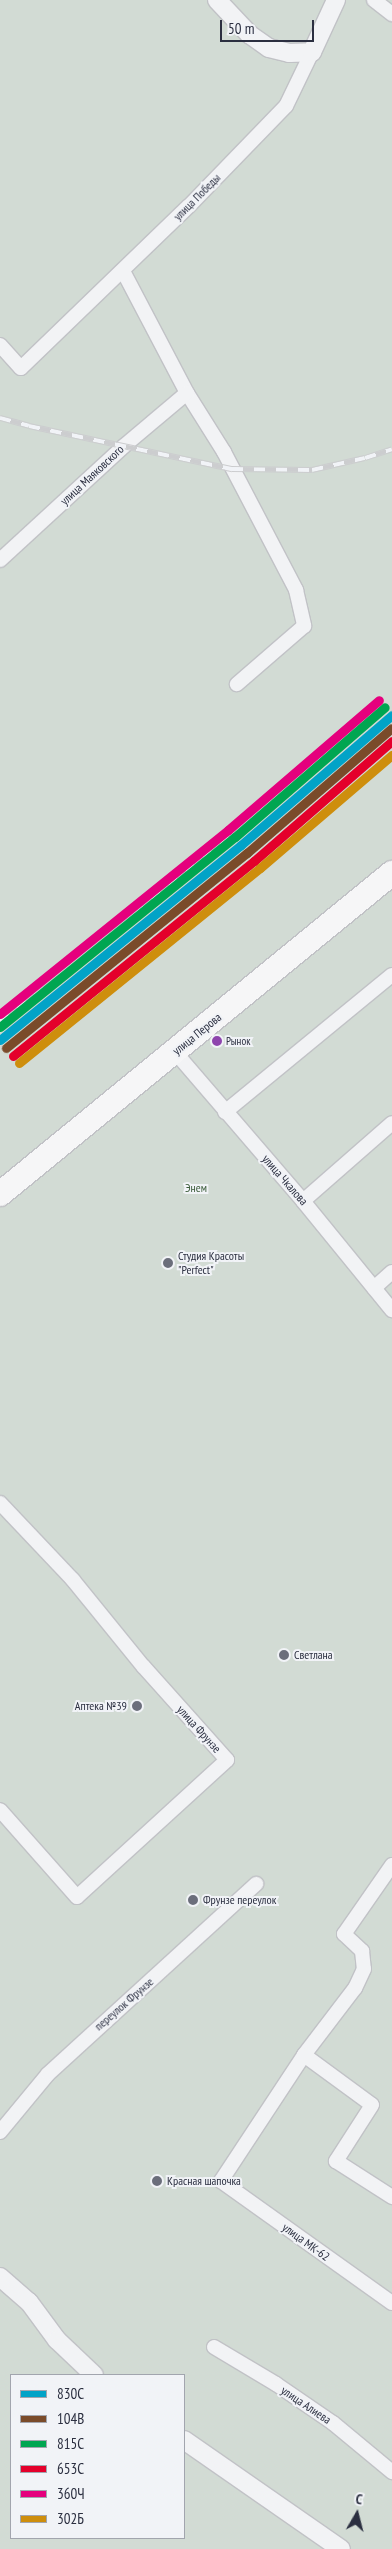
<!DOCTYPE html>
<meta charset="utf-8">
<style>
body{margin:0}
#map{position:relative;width:392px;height:2549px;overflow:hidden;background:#e3e4e8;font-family:"PT Sans Narrow",sans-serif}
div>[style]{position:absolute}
.green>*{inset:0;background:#d2dbd4}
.roads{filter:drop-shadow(1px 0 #c1c2c6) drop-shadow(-1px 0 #c1c2c6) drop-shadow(0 1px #c1c2c6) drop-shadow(0 -1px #c1c2c6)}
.minor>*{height:14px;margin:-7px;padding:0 7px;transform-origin:7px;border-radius:7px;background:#f2f3f5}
.tertiary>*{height:18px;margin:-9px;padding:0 9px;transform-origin:9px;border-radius:9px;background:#f2f3f5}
.trunk>*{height:24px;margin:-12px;padding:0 12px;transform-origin:12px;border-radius:12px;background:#f6f6f7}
.rail>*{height:5.5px;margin-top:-2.75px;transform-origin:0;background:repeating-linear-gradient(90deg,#f1f3f7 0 11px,#cccdcf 0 22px);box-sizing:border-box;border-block:1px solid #cccdcf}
.rail-1>*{height:9px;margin:-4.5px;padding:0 4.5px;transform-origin:4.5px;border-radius:4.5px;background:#02a3c7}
.rail-2>*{height:9px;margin:-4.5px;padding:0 4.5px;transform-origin:4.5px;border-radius:4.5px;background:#7a4b2a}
.rail-3>*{height:9px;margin:-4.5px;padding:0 4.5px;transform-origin:4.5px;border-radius:4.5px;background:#00a651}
.rail-4>*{height:9px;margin:-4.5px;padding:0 4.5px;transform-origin:4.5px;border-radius:4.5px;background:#e4002b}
.rail-5>*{height:9px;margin:-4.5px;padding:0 4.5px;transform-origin:4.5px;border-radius:4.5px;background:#e5007d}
.rail-6>*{height:9px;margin:-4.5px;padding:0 4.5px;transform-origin:4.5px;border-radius:4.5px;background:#ce8e0d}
.dots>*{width:14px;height:14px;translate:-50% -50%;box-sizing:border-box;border:2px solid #f1f3f7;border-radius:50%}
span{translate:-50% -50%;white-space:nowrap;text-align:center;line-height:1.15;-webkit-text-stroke:4px #f1f3f7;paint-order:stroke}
.bus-label{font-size:11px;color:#2b2f40}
.left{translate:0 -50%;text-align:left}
.street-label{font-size:12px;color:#2b2f40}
.park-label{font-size:12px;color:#3a5b39}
.poi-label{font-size:12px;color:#2b2f40}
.right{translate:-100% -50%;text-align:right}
.legend{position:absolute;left:10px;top:2374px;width:175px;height:165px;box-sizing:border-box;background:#f1f3f7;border:1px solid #a2a5ae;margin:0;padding:6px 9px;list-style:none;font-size:15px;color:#2b2f40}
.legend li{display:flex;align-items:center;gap:10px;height:25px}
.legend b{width:25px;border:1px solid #a2a5ae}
.north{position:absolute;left:332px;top:2489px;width:50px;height:50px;-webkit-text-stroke:4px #f1f3f7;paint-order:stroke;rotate:8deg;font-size:14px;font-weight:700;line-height:20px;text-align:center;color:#2b2f40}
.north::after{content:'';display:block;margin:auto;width:18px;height:22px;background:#2b2f40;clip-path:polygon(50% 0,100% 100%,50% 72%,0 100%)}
.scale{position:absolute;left:220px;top:20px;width:94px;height:22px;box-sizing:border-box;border:2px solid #2b2f40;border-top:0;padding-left:6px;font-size:15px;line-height:18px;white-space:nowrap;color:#2b2f40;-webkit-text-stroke:4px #f1f3f7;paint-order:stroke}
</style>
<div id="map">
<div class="green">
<i style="clip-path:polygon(evenodd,0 0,392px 0,392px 2549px,0 2549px,0 0,11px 2375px,184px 2375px,184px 2538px,11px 2538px,11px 2375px)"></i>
</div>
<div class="roads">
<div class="minor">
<i style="left:374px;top:0;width:23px;rotate:38deg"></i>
<i style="left:123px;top:271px;width:138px;rotate:62.3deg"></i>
<i style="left:187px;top:393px;width:70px;rotate:57.9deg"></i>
<i style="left:224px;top:452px;width:156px;rotate:62.4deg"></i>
<i style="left:296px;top:590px;width:37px;rotate:77deg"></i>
<i style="left:304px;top:626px;width:89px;rotate:139.1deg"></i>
<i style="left:0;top:345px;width:31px;rotate:48deg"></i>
<i style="left:21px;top:368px;width:233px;rotate:-44deg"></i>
<i style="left:189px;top:206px;width:139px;rotate:-45.9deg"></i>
<i style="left:286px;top:106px;width:60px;rotate:-64.3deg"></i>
<i style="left:0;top:560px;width:168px;rotate:-42.6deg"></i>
<i style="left:124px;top:446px;width:82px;rotate:-40.1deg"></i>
<i style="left:175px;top:1052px;width:196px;rotate:49.3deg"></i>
<i style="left:303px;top:1201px;width:141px;rotate:50.8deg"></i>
<i style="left:225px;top:1112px;width:216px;rotate:-39.4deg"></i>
<i style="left:303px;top:1201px;width:118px;rotate:-41.2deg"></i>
<i style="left:374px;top:1288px;width:24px;rotate:-42deg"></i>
<i style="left:0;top:1503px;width:106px;rotate:46.5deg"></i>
<i style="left:73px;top:1580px;width:111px;rotate:50.9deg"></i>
<i style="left:143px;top:1666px;width:126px;rotate:48.2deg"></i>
<i style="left:227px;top:1760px;width:203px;rotate:137.6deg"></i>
<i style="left:77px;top:1897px;width:116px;rotate:-131.5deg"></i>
<i style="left:392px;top:1865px;width:84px;rotate:124.8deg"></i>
<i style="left:344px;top:1934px;width:25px;rotate:43deg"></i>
<i style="left:362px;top:1951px;width:18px;rotate:84deg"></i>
<i style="left:364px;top:1969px;width:21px;rotate:115deg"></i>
<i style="left:355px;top:1988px;width:84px;rotate:127.3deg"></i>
<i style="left:304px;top:2055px;width:151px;rotate:123.4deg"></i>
<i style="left:221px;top:2181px;width:210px;rotate:35.5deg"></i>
<i style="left:304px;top:2055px;width:84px;rotate:36.3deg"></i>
<i style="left:372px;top:2105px;width:67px;rotate:122.7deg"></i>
<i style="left:336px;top:2161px;width:67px;rotate:32.7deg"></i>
<i style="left:0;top:2132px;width:75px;rotate:-50.4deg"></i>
<i style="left:48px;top:2074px;width:282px;rotate:-42.4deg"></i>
<i style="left:214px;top:2347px;width:72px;rotate:30.8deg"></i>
<i style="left:276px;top:2384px;width:69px;rotate:34.4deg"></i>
<i style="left:333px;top:2423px;width:77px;rotate:39.7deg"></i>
</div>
<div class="tertiary">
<i style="left:217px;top:0;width:47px;rotate:46.7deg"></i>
<i style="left:249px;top:34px;width:24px;rotate:35deg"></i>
<i style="left:269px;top:48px;width:21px;rotate:14deg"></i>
<i style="left:289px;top:53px;width:23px;rotate:-2deg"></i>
<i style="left:312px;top:52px;width:57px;rotate:-65.2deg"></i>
<i style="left:0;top:2277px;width:38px;rotate:41deg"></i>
<i style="left:29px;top:2302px;width:47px;rotate:53.6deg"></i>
<i style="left:57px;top:2340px;width:51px;rotate:43.4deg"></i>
<i style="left:184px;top:2440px;width:191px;rotate:34.8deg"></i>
</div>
<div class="trunk">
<i style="left:0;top:1194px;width:507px;rotate:-39.31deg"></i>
</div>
</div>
<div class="rail">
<i style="left:0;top:418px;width:30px;rotate:15deg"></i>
<i style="left:29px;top:426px;width:208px;rotate:12deg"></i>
<i style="left:232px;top:469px;width:80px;rotate:0.7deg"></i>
<i style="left:312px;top:470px;width:54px;rotate:-12.8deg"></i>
<i style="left:365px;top:458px;width:28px;rotate:-18deg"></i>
<i style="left:0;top:1022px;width:85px;rotate:-36.9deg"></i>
<i style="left:68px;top:971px;width:219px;rotate:-40deg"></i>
</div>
<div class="rail-1">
<i style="left:0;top:1040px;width:310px;rotate:-39deg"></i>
<i style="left:241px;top:845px;width:199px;rotate:-40.7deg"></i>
</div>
<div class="rail-2">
<i style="left:6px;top:1048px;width:310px;rotate:-39deg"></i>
<i style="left:247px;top:853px;width:191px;rotate:-40.8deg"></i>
</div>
<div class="rail-3">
<i style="left:0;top:1027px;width:302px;rotate:-39deg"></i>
<i style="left:235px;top:837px;width:198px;rotate:-40.9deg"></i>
</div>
<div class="rail-4">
<i style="left:13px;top:1056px;width:310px;rotate:-39deg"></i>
<i style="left:254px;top:861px;width:183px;rotate:-41deg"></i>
</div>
<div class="rail-5">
<i style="left:0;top:1014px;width:293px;rotate:-38.9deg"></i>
<i style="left:228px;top:830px;width:199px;rotate:-40.7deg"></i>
</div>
<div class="rail-6">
<i style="left:19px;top:1063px;width:310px;rotate:-39deg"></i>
<i style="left:260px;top:868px;width:174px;rotate:-40.6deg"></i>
</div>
<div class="dots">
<i style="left:217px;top:1041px;background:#8e44ad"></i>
<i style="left:168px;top:1263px;background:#6b6e7b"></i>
<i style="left:284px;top:1655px;background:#6b6e7b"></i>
<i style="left:137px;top:1706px;background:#6b6e7b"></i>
<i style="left:193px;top:1900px;background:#6b6e7b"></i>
<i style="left:157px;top:2181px;background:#6b6e7b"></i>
</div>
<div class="bus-label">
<span class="left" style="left:226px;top:1041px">Рынок</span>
</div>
<div class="street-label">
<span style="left:197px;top:197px;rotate:-45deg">улица Победы</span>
<span style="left:92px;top:475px;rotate:-43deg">улица Маяковского</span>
<span style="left:197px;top:1034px;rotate:-39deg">улица Перова</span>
<span style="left:285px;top:1180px;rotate:49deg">улица Чкалова</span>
<span style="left:199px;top:1729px;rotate:48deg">улица Фрунзе</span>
<span style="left:124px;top:2004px;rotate:-41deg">переулок Фрунзе</span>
<span style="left:306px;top:2242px;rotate:36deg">улица МК-62</span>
<span style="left:306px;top:2405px;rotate:34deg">улица Алиева</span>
</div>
<div class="park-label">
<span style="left:196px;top:1188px">Энем</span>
</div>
<div class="poi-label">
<span class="left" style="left:178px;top:1263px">Студия Красоты<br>"Perfect"</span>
<span class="left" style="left:294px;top:1655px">Светлана</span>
<span class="right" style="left:127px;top:1706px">Аптека №39</span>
<span class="left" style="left:203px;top:1900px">Фрунзе переулок</span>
<span class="left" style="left:167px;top:2181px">Красная шапочка</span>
</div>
<ul class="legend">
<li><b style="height:6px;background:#02a3c7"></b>830С</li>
<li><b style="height:6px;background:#7a4b2a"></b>104В</li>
<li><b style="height:6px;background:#00a651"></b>815С</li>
<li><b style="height:6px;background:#e4002b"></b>653С</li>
<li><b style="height:6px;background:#e5007d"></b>360Ч</li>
<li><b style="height:6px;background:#ce8e0d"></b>302Б</li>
</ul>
<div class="north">С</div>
<div class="scale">50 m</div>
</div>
